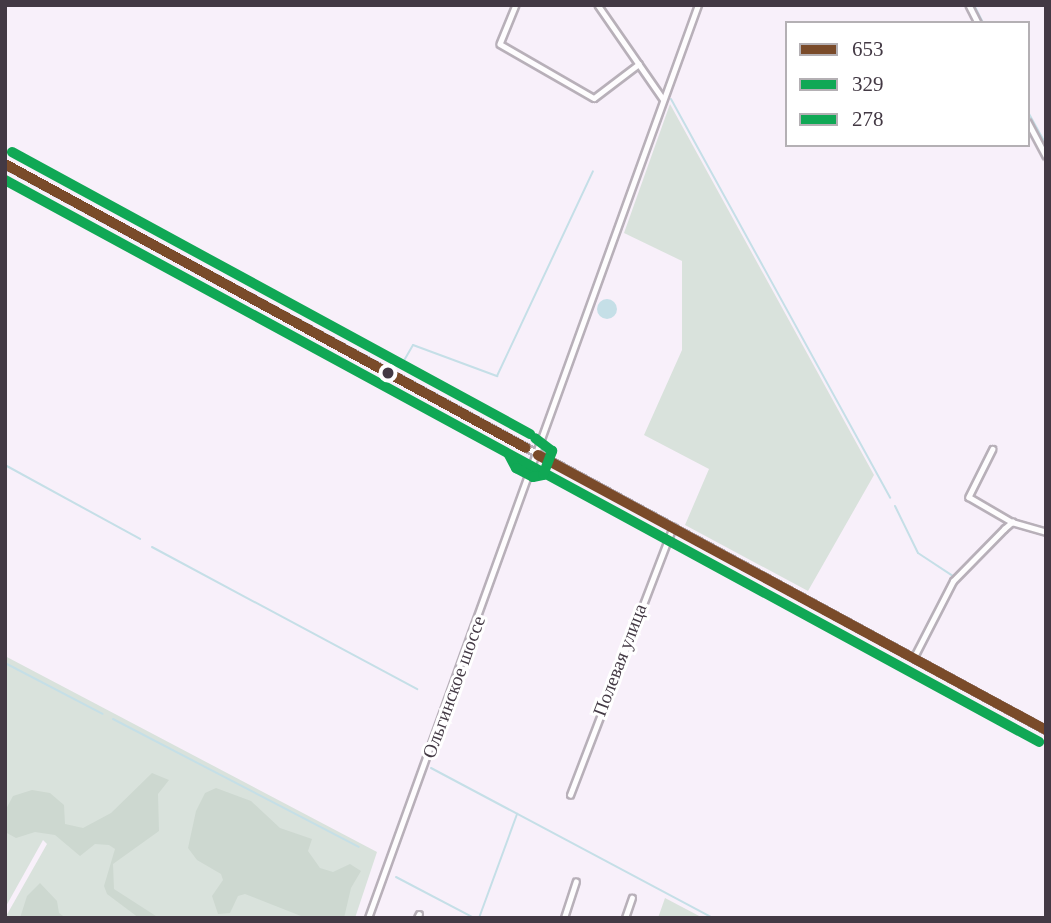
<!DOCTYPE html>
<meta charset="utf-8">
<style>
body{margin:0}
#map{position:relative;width:1051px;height:923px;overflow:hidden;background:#f8f0fa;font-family:"Times New Roman",serif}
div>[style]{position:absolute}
.green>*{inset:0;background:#d9e2dc}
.forest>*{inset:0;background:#cdd8d0}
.water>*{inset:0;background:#c5dfe7}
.round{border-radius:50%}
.stream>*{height:2px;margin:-1px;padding:0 1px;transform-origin:1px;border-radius:1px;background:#c5dfe7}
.roads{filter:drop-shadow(2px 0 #b8b0b9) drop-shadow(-2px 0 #b8b0b9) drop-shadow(0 2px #b8b0b9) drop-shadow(0 -2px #b8b0b9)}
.minor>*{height:4.5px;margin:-2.25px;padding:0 2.25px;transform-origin:2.25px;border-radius:2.25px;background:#fefdfe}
.tertiary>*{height:5px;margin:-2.5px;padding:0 2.5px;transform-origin:2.5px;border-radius:2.5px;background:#fefdfe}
.bus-1>*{height:10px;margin:-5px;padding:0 5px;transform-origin:5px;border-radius:5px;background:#7a4b2a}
.bus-2>*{height:10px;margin:-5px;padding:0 5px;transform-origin:5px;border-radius:5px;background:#10a855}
.bus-3>*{height:10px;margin:-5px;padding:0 5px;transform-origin:5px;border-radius:5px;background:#10a855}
.dots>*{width:19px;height:19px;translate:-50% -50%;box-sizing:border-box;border:4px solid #fff;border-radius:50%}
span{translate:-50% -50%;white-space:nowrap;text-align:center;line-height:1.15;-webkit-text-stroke:6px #fff;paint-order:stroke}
.street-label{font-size:19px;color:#433944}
.frame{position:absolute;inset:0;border:7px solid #433944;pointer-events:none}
.legend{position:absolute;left:785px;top:21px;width:245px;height:126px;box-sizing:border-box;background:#fff;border:2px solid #b4b0b4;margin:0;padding:9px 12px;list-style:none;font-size:21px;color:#433944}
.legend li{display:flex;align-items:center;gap:14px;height:35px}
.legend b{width:35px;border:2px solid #b4b0b4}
</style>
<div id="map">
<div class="green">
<i style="clip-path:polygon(670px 104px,874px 475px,808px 591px,685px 525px,709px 469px,644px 435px,682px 350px,682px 261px,624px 233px)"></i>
<i style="clip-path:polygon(5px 656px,377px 852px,355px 918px,5px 918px,47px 844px,43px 840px,5px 908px)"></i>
<i style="clip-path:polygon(665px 898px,703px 918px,658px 918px)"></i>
</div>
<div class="forest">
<i style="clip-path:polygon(152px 773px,169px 780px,158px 794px,159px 831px,113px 864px,114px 889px,159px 918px,139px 918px,107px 894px,104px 886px,115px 849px,109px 845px,95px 844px,80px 856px,55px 835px,35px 832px,16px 838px,5px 832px,5px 811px,13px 796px,32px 790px,50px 793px,64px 805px,65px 824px,83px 828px,111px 813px)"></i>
<i style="clip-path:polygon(216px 788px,251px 801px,280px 828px,312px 839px,308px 851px,320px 868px,333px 872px,350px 864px,361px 871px,351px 888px,344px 918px,306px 918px,245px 894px,238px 896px,230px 913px,218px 914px,212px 896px,223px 880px,221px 874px,197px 860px,188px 848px,196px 811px,205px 793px)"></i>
<i style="clip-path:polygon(40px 883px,57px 901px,59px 913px,66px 918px,20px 918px,27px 896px)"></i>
</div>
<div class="water">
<i class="round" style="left:597px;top:299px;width:20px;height:20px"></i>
</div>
<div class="stream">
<i style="left:974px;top:5px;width:20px;rotate:63deg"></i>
<i style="left:671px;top:99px;width:455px;rotate:61.2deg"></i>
<i style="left:1028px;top:112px;width:38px;rotate:61deg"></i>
<i style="left:83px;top:189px;width:64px;rotate:29deg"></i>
<i style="left:145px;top:223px;width:289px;rotate:28.8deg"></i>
<i style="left:402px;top:364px;width:22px;rotate:-60deg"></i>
<i style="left:413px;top:345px;width:90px;rotate:20.3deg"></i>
<i style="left:497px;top:376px;width:226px;rotate:-64.9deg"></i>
<i style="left:5px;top:465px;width:154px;rotate:28.7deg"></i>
<i style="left:895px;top:506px;width:52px;rotate:63.9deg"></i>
<i style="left:918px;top:553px;width:42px;rotate:33.3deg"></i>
<i style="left:152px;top:547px;width:301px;rotate:28.2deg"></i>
<i style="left:5px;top:663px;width:110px;rotate:27.5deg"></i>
<i style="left:113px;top:719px;width:277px;rotate:27.5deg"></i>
<i style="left:431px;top:768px;width:319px;rotate:28deg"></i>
<i style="left:396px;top:877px;width:88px;rotate:27.7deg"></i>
<i style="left:479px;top:918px;width:111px;rotate:-69.9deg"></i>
</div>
<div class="roads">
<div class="minor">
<i style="left:516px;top:5px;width:42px;rotate:112.3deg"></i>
<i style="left:500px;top:44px;width:108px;rotate:29.9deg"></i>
<i style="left:594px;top:98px;width:56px;rotate:-37.1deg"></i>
<i style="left:598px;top:5px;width:114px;rotate:55.3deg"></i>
<i style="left:969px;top:5px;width:20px;rotate:63deg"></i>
<i style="left:1028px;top:122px;width:38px;rotate:62deg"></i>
<i style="left:993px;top:449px;width:54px;rotate:116.6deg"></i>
<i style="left:969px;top:497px;width:50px;rotate:30.2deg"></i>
<i style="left:914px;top:657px;width:85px;rotate:-62.8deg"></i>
<i style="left:953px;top:581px;width:73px;rotate:-45.6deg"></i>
<i style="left:1004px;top:529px;width:11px;rotate:-41deg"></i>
<i style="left:1012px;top:522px;width:35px;rotate:16deg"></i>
<i style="left:570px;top:795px;width:287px;rotate:-69deg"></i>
<i style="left:368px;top:918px;width:971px;rotate:-70.13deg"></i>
<i style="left:417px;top:918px;width:4px;rotate:-63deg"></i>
<i style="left:564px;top:918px;width:38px;rotate:-72deg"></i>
<i style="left:625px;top:918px;width:21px;rotate:-71deg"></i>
</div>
<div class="tertiary">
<i style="left:5px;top:164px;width:1185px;rotate:28.53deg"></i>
</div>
</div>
<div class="bus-1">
<i style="left:5px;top:164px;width:593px;rotate:28.6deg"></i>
<i style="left:538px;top:455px;width:578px;rotate:28.43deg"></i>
</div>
<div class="bus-2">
<i style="left:5px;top:180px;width:1177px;rotate:28.52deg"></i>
</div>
<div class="bus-3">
<i style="left:12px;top:152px;width:590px;rotate:28.56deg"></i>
<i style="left:509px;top:455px;width:15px;rotate:62deg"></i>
<i style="left:516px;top:468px;width:19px;rotate:28deg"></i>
<i style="left:533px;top:477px;width:10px;rotate:-11deg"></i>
<i style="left:543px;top:475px;width:26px;rotate:-69deg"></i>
<i style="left:552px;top:451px;width:21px;rotate:-143deg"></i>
</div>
<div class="dots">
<i style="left:388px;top:373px;background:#433944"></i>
</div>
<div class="street-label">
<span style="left:620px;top:660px;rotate:-69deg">Полевая улица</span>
<span style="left:454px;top:687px;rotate:-70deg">Ольгинское шоссе</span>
</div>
<div class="frame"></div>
<ul class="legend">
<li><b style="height:9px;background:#7a4b2a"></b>653</li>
<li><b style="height:9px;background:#10a855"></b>329</li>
<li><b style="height:9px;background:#10a855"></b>278</li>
</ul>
</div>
